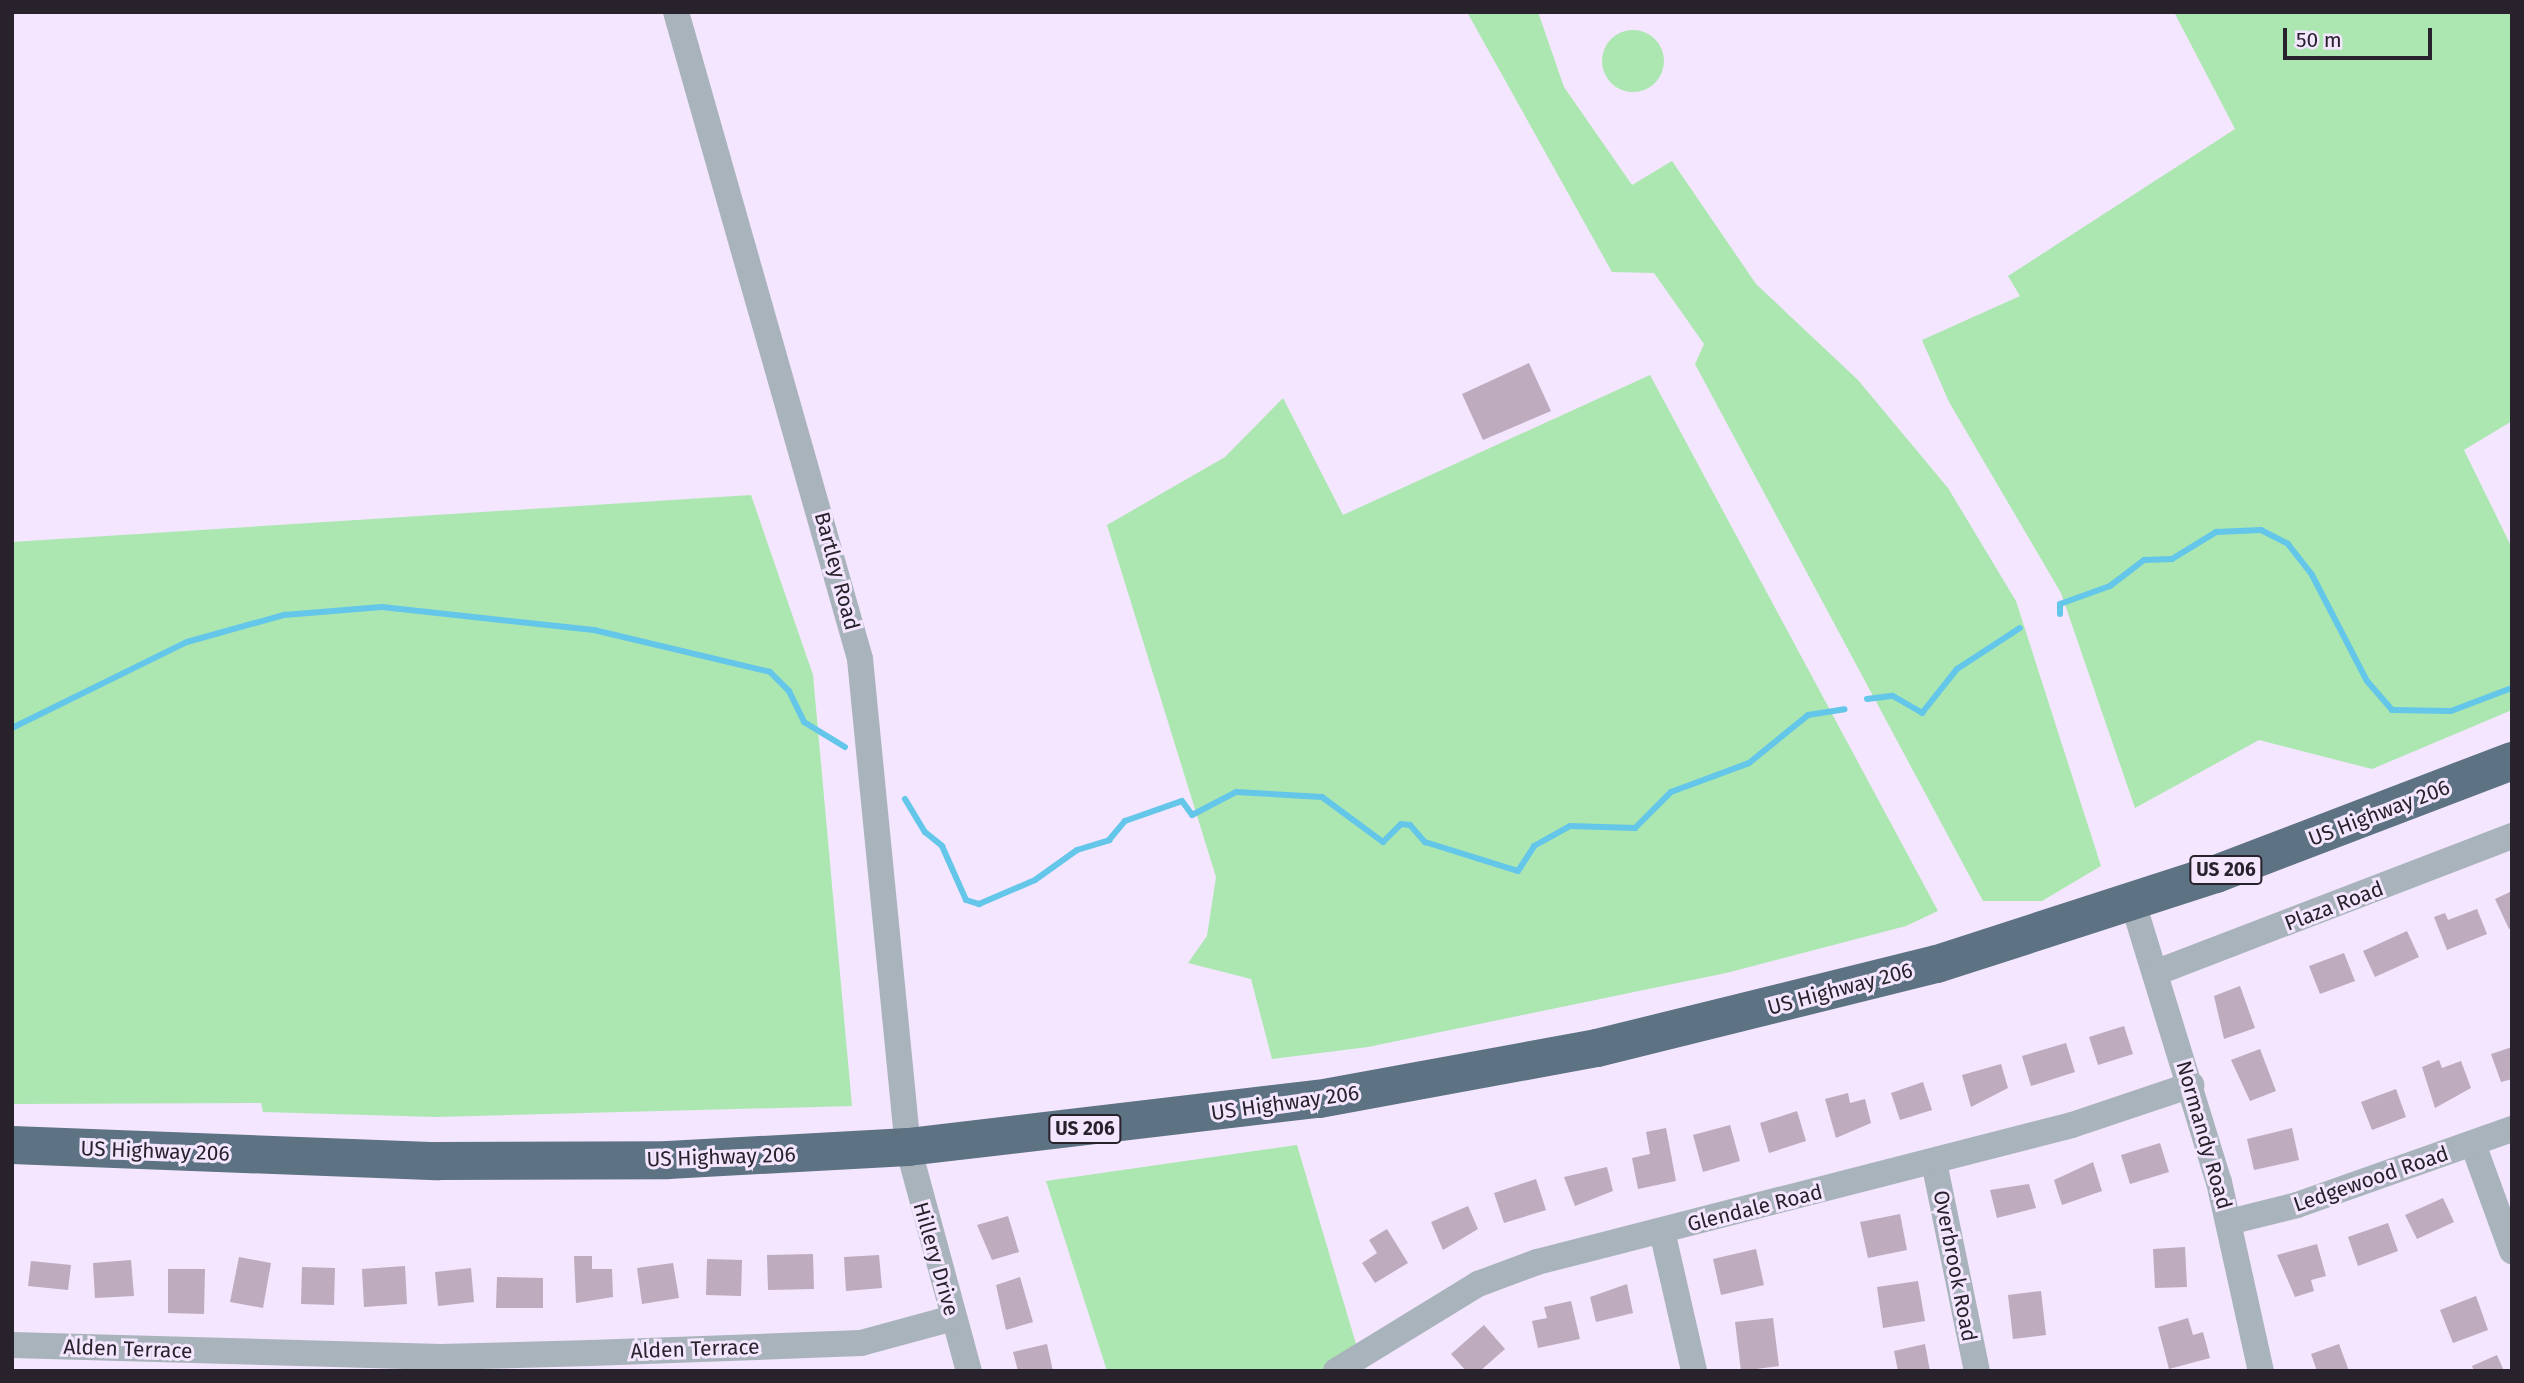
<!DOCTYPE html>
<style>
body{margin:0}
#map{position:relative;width:2524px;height:1383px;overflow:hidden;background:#f3e6fe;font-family:"Fira Sans",sans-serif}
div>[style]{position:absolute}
.green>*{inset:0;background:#ace7b1}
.round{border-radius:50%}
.stream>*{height:6px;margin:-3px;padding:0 3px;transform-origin:3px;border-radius:3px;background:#64c6e9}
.building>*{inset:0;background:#beabbe}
.minor>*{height:26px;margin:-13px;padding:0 13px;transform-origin:13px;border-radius:13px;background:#a9b3bb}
.highway>*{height:38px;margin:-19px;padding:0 19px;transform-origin:19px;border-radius:19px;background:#5d7282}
span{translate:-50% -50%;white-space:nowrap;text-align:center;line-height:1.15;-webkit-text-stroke:6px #f3e6fe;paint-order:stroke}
.shield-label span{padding:2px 5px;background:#f3e6fe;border:2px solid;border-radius:5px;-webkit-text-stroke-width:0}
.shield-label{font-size:19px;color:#27222b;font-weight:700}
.street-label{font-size:21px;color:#27222b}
.frame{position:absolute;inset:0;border:14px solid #27222b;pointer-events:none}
.scale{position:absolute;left:2283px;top:28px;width:149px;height:32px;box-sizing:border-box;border:4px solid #27222b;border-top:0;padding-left:9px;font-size:21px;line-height:24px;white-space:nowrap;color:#27222b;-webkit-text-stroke:5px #f3e6fe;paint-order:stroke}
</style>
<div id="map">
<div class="green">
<i style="clip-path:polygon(1467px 12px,1538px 12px,1564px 87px,1632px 185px,1672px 161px,1756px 284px,1858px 380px,1948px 488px,2016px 601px,2101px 866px,2042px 901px,1983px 901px,1695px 364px,1704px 344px,1654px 273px,1612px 272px)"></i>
<i style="clip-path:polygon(2174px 12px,2512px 12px,2512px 421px,2464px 450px,2512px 548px,2512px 710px,2372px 769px,2259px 740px,2135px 808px,2061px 593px,1949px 402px,1922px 340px,2020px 296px,2008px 276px,2235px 129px)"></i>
<i class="round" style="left:1602px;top:30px;width:62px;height:62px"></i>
<i style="clip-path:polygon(1650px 375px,1938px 911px,1906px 926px,1726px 973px,1368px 1047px,1272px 1059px,1251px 979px,1188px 963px,1207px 936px,1216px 877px,1107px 525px,1225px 457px,1283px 398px,1343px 515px)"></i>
<i style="clip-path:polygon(751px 495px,813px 675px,852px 1106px,436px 1117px,263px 1112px,261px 1103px,12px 1104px,12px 542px)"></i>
<i style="clip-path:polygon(1297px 1145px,1364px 1371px,1107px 1371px,1046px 1181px)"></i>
</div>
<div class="stream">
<i style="left:2060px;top:614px;width:10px;rotate:-90deg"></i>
<i style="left:2060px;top:604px;width:53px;rotate:-19.8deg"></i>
<i style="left:2110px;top:586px;width:43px;rotate:-37.4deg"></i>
<i style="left:2144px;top:560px;width:28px;rotate:-2deg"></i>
<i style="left:2172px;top:559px;width:52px;rotate:-31.5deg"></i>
<i style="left:2216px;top:532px;width:45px;rotate:-2.5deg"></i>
<i style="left:2261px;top:530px;width:30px;rotate:27deg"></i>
<i style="left:2288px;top:544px;width:39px;rotate:52deg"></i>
<i style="left:2312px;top:575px;width:119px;rotate:62.6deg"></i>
<i style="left:2367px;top:681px;width:38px;rotate:49deg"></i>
<i style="left:2392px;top:710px;width:59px;rotate:1deg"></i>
<i style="left:2451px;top:711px;width:65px;rotate:-20.7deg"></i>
<i style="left:1867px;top:699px;width:26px;rotate:-7deg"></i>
<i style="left:1893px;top:696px;width:34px;rotate:30deg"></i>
<i style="left:1922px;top:713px;width:56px;rotate:-51.5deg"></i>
<i style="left:1957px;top:669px;width:75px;rotate:-33.1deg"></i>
<i style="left:12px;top:728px;width:195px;rotate:-26.2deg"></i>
<i style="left:187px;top:642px;width:101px;rotate:-15.6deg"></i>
<i style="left:284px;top:615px;width:98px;rotate:-4.7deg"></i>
<i style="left:382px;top:607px;width:213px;rotate:6.2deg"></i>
<i style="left:594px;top:630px;width:181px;rotate:13.4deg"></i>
<i style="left:770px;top:672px;width:27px;rotate:45deg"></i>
<i style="left:789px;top:691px;width:34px;rotate:64deg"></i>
<i style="left:804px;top:722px;width:48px;rotate:31.4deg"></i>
<i style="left:905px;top:799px;width:39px;rotate:59deg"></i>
<i style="left:925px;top:832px;width:22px;rotate:39deg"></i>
<i style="left:942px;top:846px;width:59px;rotate:66deg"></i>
<i style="left:966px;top:900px;width:14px;rotate:17deg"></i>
<i style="left:979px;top:904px;width:61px;rotate:-23.2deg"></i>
<i style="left:1035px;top:880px;width:52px;rotate:-35.5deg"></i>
<i style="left:1077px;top:850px;width:34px;rotate:-17deg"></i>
<i style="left:1109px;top:840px;width:25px;rotate:-50deg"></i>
<i style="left:1125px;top:821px;width:60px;rotate:-19.3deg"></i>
<i style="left:1182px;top:801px;width:17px;rotate:54deg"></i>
<i style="left:1192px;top:815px;width:50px;rotate:-27.6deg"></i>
<i style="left:1236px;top:792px;width:86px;rotate:3.3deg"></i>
<i style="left:1322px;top:797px;width:76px;rotate:36.4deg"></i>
<i style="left:1383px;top:842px;width:25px;rotate:-45deg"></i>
<i style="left:1401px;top:824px;width:9px;rotate:6deg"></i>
<i style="left:1410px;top:825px;width:23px;rotate:49deg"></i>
<i style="left:1425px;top:842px;width:97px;rotate:17.3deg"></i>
<i style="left:1518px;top:871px;width:30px;rotate:-57deg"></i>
<i style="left:1534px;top:846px;width:41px;rotate:-29.1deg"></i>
<i style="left:1570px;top:826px;width:65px;rotate:1.8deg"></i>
<i style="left:1635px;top:828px;width:51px;rotate:-45deg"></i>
<i style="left:1671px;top:792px;width:83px;rotate:-20.4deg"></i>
<i style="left:1749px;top:763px;width:76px;rotate:-39.1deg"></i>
<i style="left:1808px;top:715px;width:37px;rotate:-9deg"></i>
</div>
<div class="building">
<i style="clip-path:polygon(1529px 363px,1551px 411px,1483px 440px,1462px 394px)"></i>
<i style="clip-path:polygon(2512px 891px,2512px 928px,2509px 929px,2495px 899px)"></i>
<i style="clip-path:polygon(2477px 909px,2487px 934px,2447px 950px,2434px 917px,2445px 913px,2448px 920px)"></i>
<i style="clip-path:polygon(2407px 931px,2419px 957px,2375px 977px,2363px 951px)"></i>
<i style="clip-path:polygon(2344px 953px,2355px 981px,2320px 994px,2309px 966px)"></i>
<i style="clip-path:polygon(2240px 986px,2255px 1028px,2224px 1039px,2214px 996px)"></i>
<i style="clip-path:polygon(2124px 1026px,2133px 1054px,2098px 1065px,2089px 1037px)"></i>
<i style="clip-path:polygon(2066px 1043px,2075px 1072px,2031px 1086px,2022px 1056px)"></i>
<i style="clip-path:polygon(2512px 1047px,2512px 1079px,2501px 1082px,2491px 1054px)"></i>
<i style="clip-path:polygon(2260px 1049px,2276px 1091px,2250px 1101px,2231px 1060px)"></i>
<i style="clip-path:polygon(2439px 1060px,2442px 1068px,2461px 1061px,2471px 1088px,2435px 1108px,2422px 1067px)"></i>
<i style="clip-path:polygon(2001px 1064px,2008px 1088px,1971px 1107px,1962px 1075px)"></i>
<i style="clip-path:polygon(1923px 1082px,1932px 1110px,1900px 1120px,1891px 1093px)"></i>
<i style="clip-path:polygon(2396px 1089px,2406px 1117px,2372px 1130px,2361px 1102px)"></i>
<i style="clip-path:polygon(1848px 1093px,1850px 1103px,1865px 1099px,1871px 1123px,1836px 1138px,1825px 1099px)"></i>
<i style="clip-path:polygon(1797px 1111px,1806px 1141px,1769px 1153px,1760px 1123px)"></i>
<i style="clip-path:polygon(1730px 1125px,1740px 1161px,1703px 1172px,1693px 1135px)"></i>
<i style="clip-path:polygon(1666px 1128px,1676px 1181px,1638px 1189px,1632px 1158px,1650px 1154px,1646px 1132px)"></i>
<i style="clip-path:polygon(2292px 1128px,2299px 1160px,2254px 1170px,2247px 1139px)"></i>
<i style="clip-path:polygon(2160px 1143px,2169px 1172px,2130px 1184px,2121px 1155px)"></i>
<i style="clip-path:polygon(2093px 1162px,2102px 1191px,2062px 1205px,2054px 1180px)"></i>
<i style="clip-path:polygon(1607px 1167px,1613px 1191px,1575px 1206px,1564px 1177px)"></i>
<i style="clip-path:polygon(1536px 1179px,1546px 1210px,1504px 1223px,1494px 1193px)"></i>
<i style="clip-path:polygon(2029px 1184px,2036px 1208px,1997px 1218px,1990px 1190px)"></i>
<i style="clip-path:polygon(2443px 1198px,2454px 1222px,2417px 1239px,2405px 1215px)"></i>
<i style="clip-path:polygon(1468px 1206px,1478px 1229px,1443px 1250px,1431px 1222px)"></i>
<i style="clip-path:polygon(1900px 1214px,1907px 1250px,1868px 1258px,1860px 1222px)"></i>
<i style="clip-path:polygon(1008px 1216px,1019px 1252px,992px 1260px,977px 1225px)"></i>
<i style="clip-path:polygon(2388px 1223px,2398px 1251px,2358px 1266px,2348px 1237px)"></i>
<i style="clip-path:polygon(1387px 1229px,1408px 1263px,1375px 1283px,1362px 1263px,1377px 1253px,1369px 1240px)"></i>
<i style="clip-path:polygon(2317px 1244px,2326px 1276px,2311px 1280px,2314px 1291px,2295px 1297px,2277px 1255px)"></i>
<i style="clip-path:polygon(2185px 1247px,2187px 1287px,2155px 1288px,2153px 1249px)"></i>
<i style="clip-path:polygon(1756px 1249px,1764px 1285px,1721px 1295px,1713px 1259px)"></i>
<i style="clip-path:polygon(813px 1254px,814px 1289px,768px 1290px,767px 1255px)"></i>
<i style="clip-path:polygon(879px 1255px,882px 1288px,846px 1291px,844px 1257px)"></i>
<i style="clip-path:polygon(574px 1256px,592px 1256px,592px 1269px,612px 1269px,613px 1297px,576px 1303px)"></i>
<i style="clip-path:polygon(239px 1257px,271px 1263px,263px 1308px,230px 1302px)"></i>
<i style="clip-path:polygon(707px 1259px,742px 1260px,741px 1296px,706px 1295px)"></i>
<i style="clip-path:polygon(131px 1260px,134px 1296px,95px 1298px,93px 1263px)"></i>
<i style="clip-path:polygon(31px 1261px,71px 1265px,68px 1290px,28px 1286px)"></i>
<i style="clip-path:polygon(673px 1263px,679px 1298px,642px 1304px,637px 1268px)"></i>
<i style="clip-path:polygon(405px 1266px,407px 1304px,364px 1307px,362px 1269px)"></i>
<i style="clip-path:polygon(302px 1267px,335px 1268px,334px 1305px,301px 1304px)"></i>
<i style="clip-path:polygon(471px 1268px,474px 1302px,438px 1306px,435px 1272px)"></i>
<i style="clip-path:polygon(168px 1269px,205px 1269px,204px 1314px,168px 1313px)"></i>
<i style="clip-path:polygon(497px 1277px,543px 1278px,543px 1308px,496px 1308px)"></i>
<i style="clip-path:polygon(1020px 1277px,1033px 1322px,1006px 1330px,996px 1285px)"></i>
<i style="clip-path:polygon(1918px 1281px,1925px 1321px,1883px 1328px,1877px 1287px)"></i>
<i style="clip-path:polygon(1627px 1284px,1633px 1313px,1596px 1322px,1590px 1297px)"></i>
<i style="clip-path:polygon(2041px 1291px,2046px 1335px,2013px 1339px,2008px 1295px)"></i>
<i style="clip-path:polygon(2476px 1296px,2488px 1330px,2453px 1343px,2440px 1310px)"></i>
<i style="clip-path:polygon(1571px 1301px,1580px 1339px,1538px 1348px,1532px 1321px,1547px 1318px,1544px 1307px)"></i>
<i style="clip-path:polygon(1773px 1318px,1779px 1366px,1741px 1371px,1735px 1322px)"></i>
<i style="clip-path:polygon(2188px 1318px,2193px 1335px,2203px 1332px,2210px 1358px,2169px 1369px,2158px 1327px)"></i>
<i style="clip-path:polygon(1484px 1325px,1505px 1349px,1480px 1371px,1466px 1371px,1451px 1354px)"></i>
<i style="clip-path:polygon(1047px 1344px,1053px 1371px,1018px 1371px,1013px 1352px)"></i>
<i style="clip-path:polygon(1925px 1344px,1930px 1371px,1898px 1371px,1894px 1351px)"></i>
<i style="clip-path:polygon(2339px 1344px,2349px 1371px,2317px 1371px,2311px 1354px)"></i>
<i style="clip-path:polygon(2497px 1355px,2504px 1371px,2474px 1371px,2472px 1366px)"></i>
</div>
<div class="minor">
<i style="left:676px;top:12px;width:673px;rotate:74.12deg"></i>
<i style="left:860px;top:659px;width:490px;rotate:84.4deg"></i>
<i style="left:908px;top:1147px;width:232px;rotate:74.8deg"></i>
<i style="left:2133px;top:903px;width:292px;rotate:72.9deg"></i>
<i style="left:2219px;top:1182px;width:194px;rotate:77.5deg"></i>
<i style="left:2155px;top:973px;width:382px;rotate:-21deg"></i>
<i style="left:2473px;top:1144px;width:114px;rotate:70deg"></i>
<i style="left:1934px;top:1162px;width:213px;rotate:78.4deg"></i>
<i style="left:2229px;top:1222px;width:70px;rotate:-14deg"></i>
<i style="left:2297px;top:1205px;width:228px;rotate:-19.5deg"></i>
<i style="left:1662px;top:1231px;width:144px;rotate:77.1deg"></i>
<i style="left:12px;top:1345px;width:429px;rotate:1.6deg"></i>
<i style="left:441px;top:1357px;width:150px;rotate:-1.5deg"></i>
<i style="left:591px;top:1353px;width:270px;rotate:-2.1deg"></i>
<i style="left:861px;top:1343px;width:95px;rotate:-15.2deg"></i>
<i style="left:1336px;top:1371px;width:167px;rotate:-31.5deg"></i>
<i style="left:1478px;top:1284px;width:63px;rotate:-20.4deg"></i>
<i style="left:1537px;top:1262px;width:552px;rotate:-14.36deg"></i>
<i style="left:2072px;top:1125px;width:126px;rotate:-18.6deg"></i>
</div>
<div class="highway">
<i style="left:12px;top:1145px;width:425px;rotate:2.2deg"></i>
<i style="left:437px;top:1161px;width:231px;rotate:-0.2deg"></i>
<i style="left:668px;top:1160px;width:240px;rotate:-3.1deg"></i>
<i style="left:908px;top:1147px;width:414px;rotate:-6.7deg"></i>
<i style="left:1319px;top:1099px;width:283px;rotate:-10.4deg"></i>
<i style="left:1597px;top:1048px;width:350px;rotate:-13.9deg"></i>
<i style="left:1937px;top:964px;width:293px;rotate:-17.9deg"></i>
<i style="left:2216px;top:874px;width:317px;rotate:-20.9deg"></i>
</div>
<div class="shield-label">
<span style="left:2226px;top:870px">US 206</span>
<span style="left:1085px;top:1129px">US 206</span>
</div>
<div class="street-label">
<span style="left:837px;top:571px;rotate:75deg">Bartley Road</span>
<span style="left:2379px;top:813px;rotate:-21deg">US Highway 206</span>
<span style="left:2334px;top:906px;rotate:-21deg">Plaza Road</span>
<span style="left:1840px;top:989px;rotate:-15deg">US Highway 206</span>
<span style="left:1285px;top:1103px;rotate:-8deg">US Highway 206</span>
<span style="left:2204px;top:1135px;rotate:74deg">Normandy Road</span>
<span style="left:155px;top:1151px;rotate:2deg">US Highway 206</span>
<span style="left:721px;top:1157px;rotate:-2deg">US Highway 206</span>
<span style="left:2371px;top:1179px;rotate:-19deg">Ledgewood Road</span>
<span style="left:1755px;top:1208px;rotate:-14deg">Glendale Road</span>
<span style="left:936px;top:1259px;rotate:74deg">Hillery Drive</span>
<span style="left:1955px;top:1266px;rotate:79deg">Overbrook Road</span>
<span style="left:128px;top:1349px;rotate:2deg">Alden Terrace</span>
<span style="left:695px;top:1349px;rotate:-2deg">Alden Terrace</span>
</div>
<div class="frame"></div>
<div class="scale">50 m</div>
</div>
